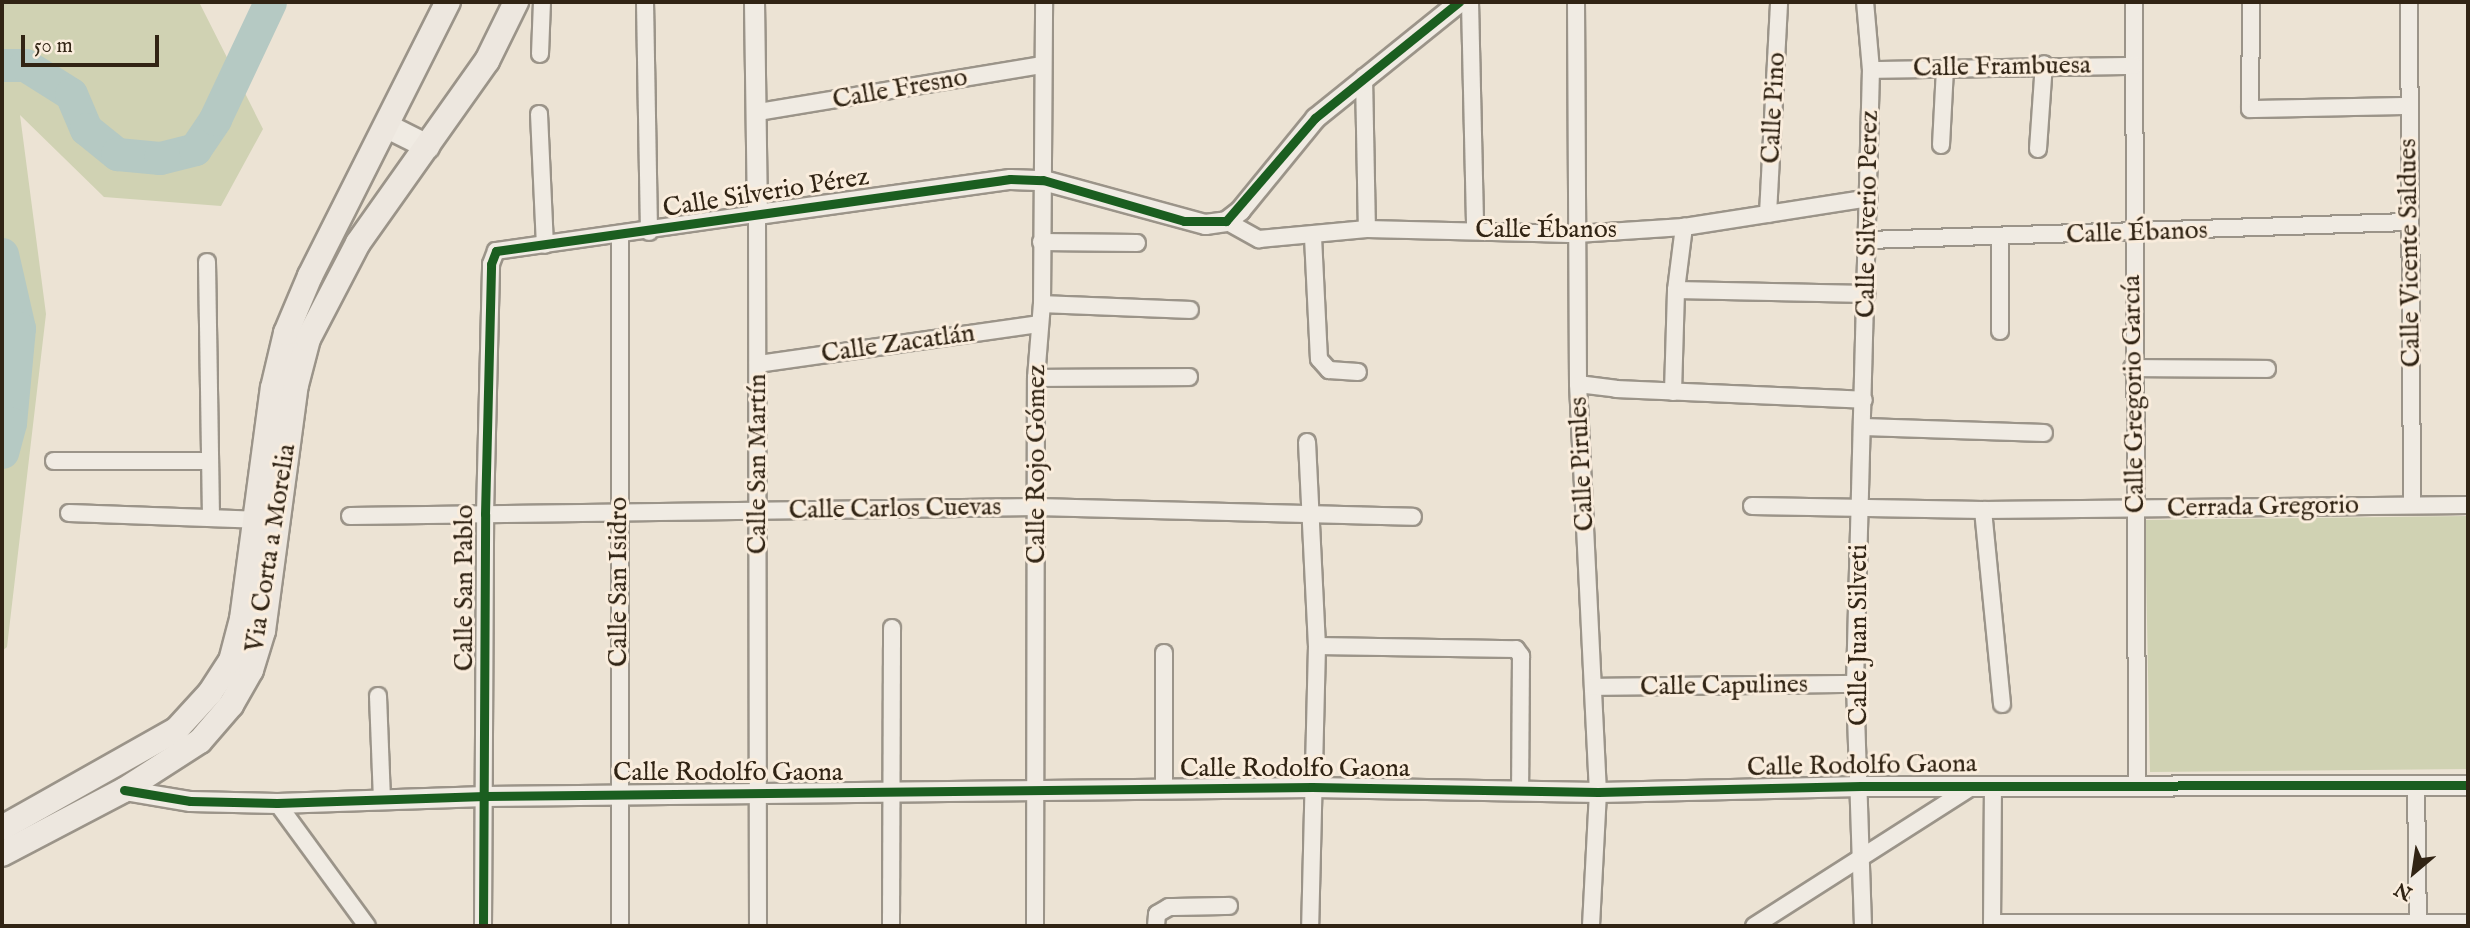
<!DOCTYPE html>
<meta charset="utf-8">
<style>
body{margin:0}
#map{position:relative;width:2470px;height:928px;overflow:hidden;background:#ece3d4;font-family:"IM FELL English",serif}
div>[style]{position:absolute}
.green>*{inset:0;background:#d0d2b3}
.river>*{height:33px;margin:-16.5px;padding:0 16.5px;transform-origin:16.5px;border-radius:16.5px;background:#b5c9c3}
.roads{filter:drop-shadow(2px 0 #9b9489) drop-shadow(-2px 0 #9b9489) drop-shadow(0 2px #9b9489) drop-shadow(0 -2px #9b9489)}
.minor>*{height:16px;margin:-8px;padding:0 8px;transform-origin:8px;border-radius:8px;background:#f0ebe3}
.tertiary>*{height:19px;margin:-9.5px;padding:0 9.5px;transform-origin:9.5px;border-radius:9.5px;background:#f0ebe3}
.secondary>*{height:23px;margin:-11.5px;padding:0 11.5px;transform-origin:11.5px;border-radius:11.5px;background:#f0ebe3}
.primary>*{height:24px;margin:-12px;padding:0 12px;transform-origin:12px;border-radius:12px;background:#ede7df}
.cycleway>*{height:9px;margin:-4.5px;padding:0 4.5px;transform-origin:4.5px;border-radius:4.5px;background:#1b5e20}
span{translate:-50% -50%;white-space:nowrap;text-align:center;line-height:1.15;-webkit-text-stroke:6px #faeddd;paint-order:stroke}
.street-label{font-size:26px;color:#312414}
.frame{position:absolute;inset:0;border:4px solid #312414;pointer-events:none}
.north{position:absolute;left:2379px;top:837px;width:70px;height:70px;-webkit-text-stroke:5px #faeddd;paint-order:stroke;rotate:209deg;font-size:19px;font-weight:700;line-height:28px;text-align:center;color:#312414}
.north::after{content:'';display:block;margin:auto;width:24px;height:32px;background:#312414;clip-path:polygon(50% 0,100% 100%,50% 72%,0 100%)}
.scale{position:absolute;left:21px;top:35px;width:138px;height:32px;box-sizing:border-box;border:4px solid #312414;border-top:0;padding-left:9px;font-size:21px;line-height:24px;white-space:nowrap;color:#312414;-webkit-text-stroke:5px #faeddd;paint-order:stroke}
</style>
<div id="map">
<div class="green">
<i style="clip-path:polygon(2px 2px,199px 2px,263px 129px,221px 206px,104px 197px,20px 115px,46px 314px,7px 647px,2px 651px)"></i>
<i style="clip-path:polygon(2468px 516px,2468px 769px,2150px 772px,2145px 520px)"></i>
</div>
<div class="river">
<i style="left:2px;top:65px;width:23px"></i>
<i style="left:25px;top:65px;width:54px;rotate:32.2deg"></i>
<i style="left:71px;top:94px;width:38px;rotate:67deg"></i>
<i style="left:86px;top:129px;width:40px;rotate:39deg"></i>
<i style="left:117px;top:154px;width:43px;rotate:5.3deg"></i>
<i style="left:160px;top:158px;width:36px;rotate:-14deg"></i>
<i style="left:195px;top:149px;width:36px;rotate:-56deg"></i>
<i style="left:215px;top:119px;width:129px;rotate:-64.8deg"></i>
<i style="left:2px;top:254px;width:76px;rotate:77.1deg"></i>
<i style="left:19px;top:328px;width:95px;rotate:95.4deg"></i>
<i style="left:10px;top:423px;width:30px;rotate:105deg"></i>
</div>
<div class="roads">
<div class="minor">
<i style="left:645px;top:2px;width:230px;rotate:89deg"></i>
<i style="left:1470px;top:2px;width:228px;rotate:88.7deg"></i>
<i style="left:1576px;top:2px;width:382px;rotate:89.7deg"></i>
<i style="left:1578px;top:384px;width:408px;rotate:87.2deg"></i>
<i style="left:1598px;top:792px;width:134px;rotate:93deg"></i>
<i style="left:2134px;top:2px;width:785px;rotate:89.78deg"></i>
<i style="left:2251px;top:2px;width:107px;rotate:90.5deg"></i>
<i style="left:2250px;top:109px;width:158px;rotate:-1.1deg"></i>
<i style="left:2409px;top:2px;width:503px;rotate:89.66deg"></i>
<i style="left:540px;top:54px;width:52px;rotate:-87.8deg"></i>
<i style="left:1871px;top:70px;width:263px;rotate:-0.9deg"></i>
<i style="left:1364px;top:77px;width:152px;rotate:88.9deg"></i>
<i style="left:758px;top:112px;width:288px;rotate:-9.4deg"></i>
<i style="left:539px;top:114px;width:131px;rotate:87.4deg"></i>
<i style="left:1941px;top:145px;width:77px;rotate:-87deg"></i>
<i style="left:2038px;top:149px;width:85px;rotate:-86deg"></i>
<i style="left:1768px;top:214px;width:212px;rotate:-87deg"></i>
<i style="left:1226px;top:221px;width:38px;rotate:29deg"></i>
<i style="left:1259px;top:239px;width:108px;rotate:-5.3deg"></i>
<i style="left:1367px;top:229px;width:210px;rotate:1.4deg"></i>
<i style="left:1577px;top:234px;width:107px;rotate:-3.7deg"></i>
<i style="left:1684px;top:227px;width:187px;rotate:-8.9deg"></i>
<i style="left:1313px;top:237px;width:122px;rotate:87.2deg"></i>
<i style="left:1319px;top:359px;width:15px;rotate:48deg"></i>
<i style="left:1329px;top:370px;width:29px;rotate:4deg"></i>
<i style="left:1868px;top:240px;width:539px;rotate:-1.91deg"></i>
<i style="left:1041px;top:242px;width:96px;rotate:0.6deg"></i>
<i style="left:207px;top:262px;width:256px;rotate:89.1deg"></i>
<i style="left:1676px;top:290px;width:191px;rotate:1.2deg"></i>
<i style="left:1042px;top:304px;width:148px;rotate:2.3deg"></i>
<i style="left:2000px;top:331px;width:95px;rotate:-90deg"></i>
<i style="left:758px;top:364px;width:284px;rotate:-8.1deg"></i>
<i style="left:2132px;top:368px;width:135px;rotate:0.4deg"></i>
<i style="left:1036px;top:378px;width:153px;rotate:-0.4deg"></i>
<i style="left:1578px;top:384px;width:38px;rotate:7deg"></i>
<i style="left:1616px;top:389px;width:248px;rotate:2.5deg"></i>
<i style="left:1673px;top:392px;width:102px;rotate:-88.3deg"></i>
<i style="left:1676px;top:290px;width:64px;rotate:-82.8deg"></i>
<i style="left:1864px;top:427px;width:180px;rotate:1.9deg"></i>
<i style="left:1307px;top:442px;width:204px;rotate:87.2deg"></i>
<i style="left:1317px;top:646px;width:280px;rotate:91.4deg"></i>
<i style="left:54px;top:461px;width:155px"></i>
<i style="left:1752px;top:506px;width:231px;rotate:1deg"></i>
<i style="left:1983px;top:510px;width:485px;rotate:-0.6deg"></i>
<i style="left:1983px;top:510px;width:195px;rotate:84.4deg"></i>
<i style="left:69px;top:513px;width:187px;rotate:2.1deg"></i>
<i style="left:350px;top:516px;width:687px;rotate:-0.75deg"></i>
<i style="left:1037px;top:507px;width:376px;rotate:1.5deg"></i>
<i style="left:1317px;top:646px;width:199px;rotate:0.9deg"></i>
<i style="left:1516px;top:649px;width:9px;rotate:54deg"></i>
<i style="left:1521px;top:656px;width:136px;rotate:90.4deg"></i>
<i style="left:1593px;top:687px;width:262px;rotate:-0.7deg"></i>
<i style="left:378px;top:696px;width:102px;rotate:87.8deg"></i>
<i style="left:2416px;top:785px;width:141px;rotate:89.2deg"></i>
<i style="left:1164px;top:790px;width:137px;rotate:-90deg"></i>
<i style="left:277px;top:803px;width:152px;rotate:53.8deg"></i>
<i style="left:1992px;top:923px;width:476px"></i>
<i style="left:483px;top:926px;width:412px;rotate:-89.7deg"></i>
<i style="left:485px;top:514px;width:250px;rotate:-88.6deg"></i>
<i style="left:491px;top:264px;width:14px;rotate:-69deg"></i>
<i style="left:496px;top:251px;width:264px;rotate:-8.1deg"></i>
<i style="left:757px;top:214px;width:712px;rotate:89.92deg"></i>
<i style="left:620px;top:926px;width:689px;rotate:-90deg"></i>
<i style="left:891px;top:926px;width:298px;rotate:-89.8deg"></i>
<i style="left:1035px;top:926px;width:548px;rotate:-89.9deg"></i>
<i style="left:1036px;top:378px;width:74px;rotate:-85.4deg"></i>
<i style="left:1042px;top:304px;width:302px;rotate:-89.6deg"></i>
<i style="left:1156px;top:926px;width:12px;rotate:-85deg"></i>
<i style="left:1157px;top:914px;width:14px;rotate:-30deg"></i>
<i style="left:1169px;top:907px;width:60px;rotate:-1deg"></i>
<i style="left:1754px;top:926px;width:260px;rotate:-32.6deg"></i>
<i style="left:1863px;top:926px;width:242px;rotate:-91.9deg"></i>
<i style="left:1855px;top:684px;width:614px;rotate:-88.51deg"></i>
<i style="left:1871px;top:70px;width:68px;rotate:-95deg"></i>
<i style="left:1992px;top:926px;width:141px;rotate:-89.6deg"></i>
</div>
<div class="tertiary">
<i style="left:754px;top:2px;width:212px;rotate:89.2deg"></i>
<i style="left:757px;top:214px;width:255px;rotate:-7.9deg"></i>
<i style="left:1010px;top:179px;width:33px;rotate:2deg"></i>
<i style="left:1043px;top:180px;width:168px;rotate:15.2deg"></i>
<i style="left:1205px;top:224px;width:21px;rotate:-8deg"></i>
<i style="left:1226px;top:221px;width:18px;rotate:-38deg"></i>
<i style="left:1240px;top:210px;width:119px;rotate:-50.8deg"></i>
<i style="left:1315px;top:118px;width:185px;rotate:-38.9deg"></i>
<i style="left:124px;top:790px;width:67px;rotate:9.5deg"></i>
<i style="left:190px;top:801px;width:87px;rotate:1.3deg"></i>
<i style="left:277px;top:803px;width:208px;rotate:-1.9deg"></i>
<i style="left:485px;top:796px;width:827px;rotate:-0.62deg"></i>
<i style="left:1312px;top:787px;width:286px;rotate:1deg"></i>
<i style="left:1598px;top:792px;width:263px;rotate:-1.3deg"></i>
<i style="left:1861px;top:786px;width:607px;rotate:-0.09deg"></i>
</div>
<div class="secondary">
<i style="left:387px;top:126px;width:45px;rotate:26.6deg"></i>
</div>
<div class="primary">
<i style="left:2px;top:828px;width:200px;rotate:-29.4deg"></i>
<i style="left:176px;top:730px;width:50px;rotate:-47.4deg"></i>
<i style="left:210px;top:693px;width:38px;rotate:-57deg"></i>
<i style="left:231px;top:661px;width:43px;rotate:-75.3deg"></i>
<i style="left:242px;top:619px;width:233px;rotate:-82.4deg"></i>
<i style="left:273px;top:388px;width:57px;rotate:-76.7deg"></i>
<i style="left:286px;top:333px;width:62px;rotate:-67.2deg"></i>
<i style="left:310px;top:276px;width:307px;rotate:-63.3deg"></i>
<i style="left:2px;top:854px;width:138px;rotate:-27.7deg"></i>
<i style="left:124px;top:790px;width:90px;rotate:-32.8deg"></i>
<i style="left:200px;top:741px;width:48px;rotate:-49.3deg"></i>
<i style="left:231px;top:705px;width:40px;rotate:-60.3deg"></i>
<i style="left:251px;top:670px;width:41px;rotate:-72.9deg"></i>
<i style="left:263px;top:631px;width:248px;rotate:-82.4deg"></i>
<i style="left:296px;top:385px;width:48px;rotate:-75.4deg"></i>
<i style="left:308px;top:339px;width:108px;rotate:-62.5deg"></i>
<i style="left:358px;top:243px;width:223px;rotate:-54.7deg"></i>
<i style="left:487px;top:61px;width:66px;rotate:-63.8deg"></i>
</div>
</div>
<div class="cycleway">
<i style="left:124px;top:790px;width:67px;rotate:9.5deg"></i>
<i style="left:190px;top:801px;width:87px;rotate:1.3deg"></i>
<i style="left:277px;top:803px;width:208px;rotate:-1.9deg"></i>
<i style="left:485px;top:796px;width:827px;rotate:-0.62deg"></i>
<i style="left:1312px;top:787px;width:286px;rotate:1deg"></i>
<i style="left:1598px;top:792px;width:263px;rotate:-1.3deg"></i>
<i style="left:1861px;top:786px;width:607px;rotate:-0.09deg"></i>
<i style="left:483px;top:926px;width:412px;rotate:-89.7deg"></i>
<i style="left:485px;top:514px;width:250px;rotate:-88.6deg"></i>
<i style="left:491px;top:264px;width:14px;rotate:-69deg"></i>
<i style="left:496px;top:251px;width:519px;rotate:-7.97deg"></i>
<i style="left:1010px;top:179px;width:33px;rotate:2deg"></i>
<i style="left:1043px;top:180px;width:147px;rotate:16.2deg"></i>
<i style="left:1184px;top:221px;width:42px"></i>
<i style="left:1226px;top:221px;width:136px;rotate:-49.2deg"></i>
<i style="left:1315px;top:118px;width:185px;rotate:-38.9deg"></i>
</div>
<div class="street-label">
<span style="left:2002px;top:67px;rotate:-1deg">Calle Frambuesa</span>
<span style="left:900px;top:89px;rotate:-10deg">Calle Fresno</span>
<span style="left:1774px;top:108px;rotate:-87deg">Calle Pino</span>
<span style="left:766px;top:193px;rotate:-9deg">Calle Silverio Pérez</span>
<span style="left:1868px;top:214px;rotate:-89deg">Calle Silverio Perez</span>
<span style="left:1546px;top:230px">Calle Ébanos</span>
<span style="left:2137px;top:233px;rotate:-2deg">Calle Ébanos</span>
<span style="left:2410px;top:253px;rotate:-91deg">Calle Vicente Saldues</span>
<span style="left:898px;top:344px;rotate:-8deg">Calle Zacatlán</span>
<span style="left:2134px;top:394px;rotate:-91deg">Calle Gregorio García</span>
<span style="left:758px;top:464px;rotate:-90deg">Calle San Martín</span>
<span style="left:1037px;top:464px;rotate:-90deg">Calle Rojo Gómez</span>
<span style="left:1582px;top:464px;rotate:-93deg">Calle Pirules</span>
<span style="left:2263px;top:507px;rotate:-1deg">Cerrada Gregorio</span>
<span style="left:895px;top:509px;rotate:-1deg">Calle Carlos Cuevas</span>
<span style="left:271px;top:548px;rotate:-81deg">Via Corta a Morelia</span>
<span style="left:619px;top:582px;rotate:-90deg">Calle San Isidro</span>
<span style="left:465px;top:588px;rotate:-90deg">Calle San Pablo</span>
<span style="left:1859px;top:635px;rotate:-90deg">Calle Juan Silveti</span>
<span style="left:1724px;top:686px;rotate:-1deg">Calle Capulines</span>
<span style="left:1862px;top:766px;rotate:-1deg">Calle Rodolfo Gaona</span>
<span style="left:1295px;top:769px">Calle Rodolfo Gaona</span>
<span style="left:728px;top:773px">Calle Rodolfo Gaona</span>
</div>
<div class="frame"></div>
<div class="north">N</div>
<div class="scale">50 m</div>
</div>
